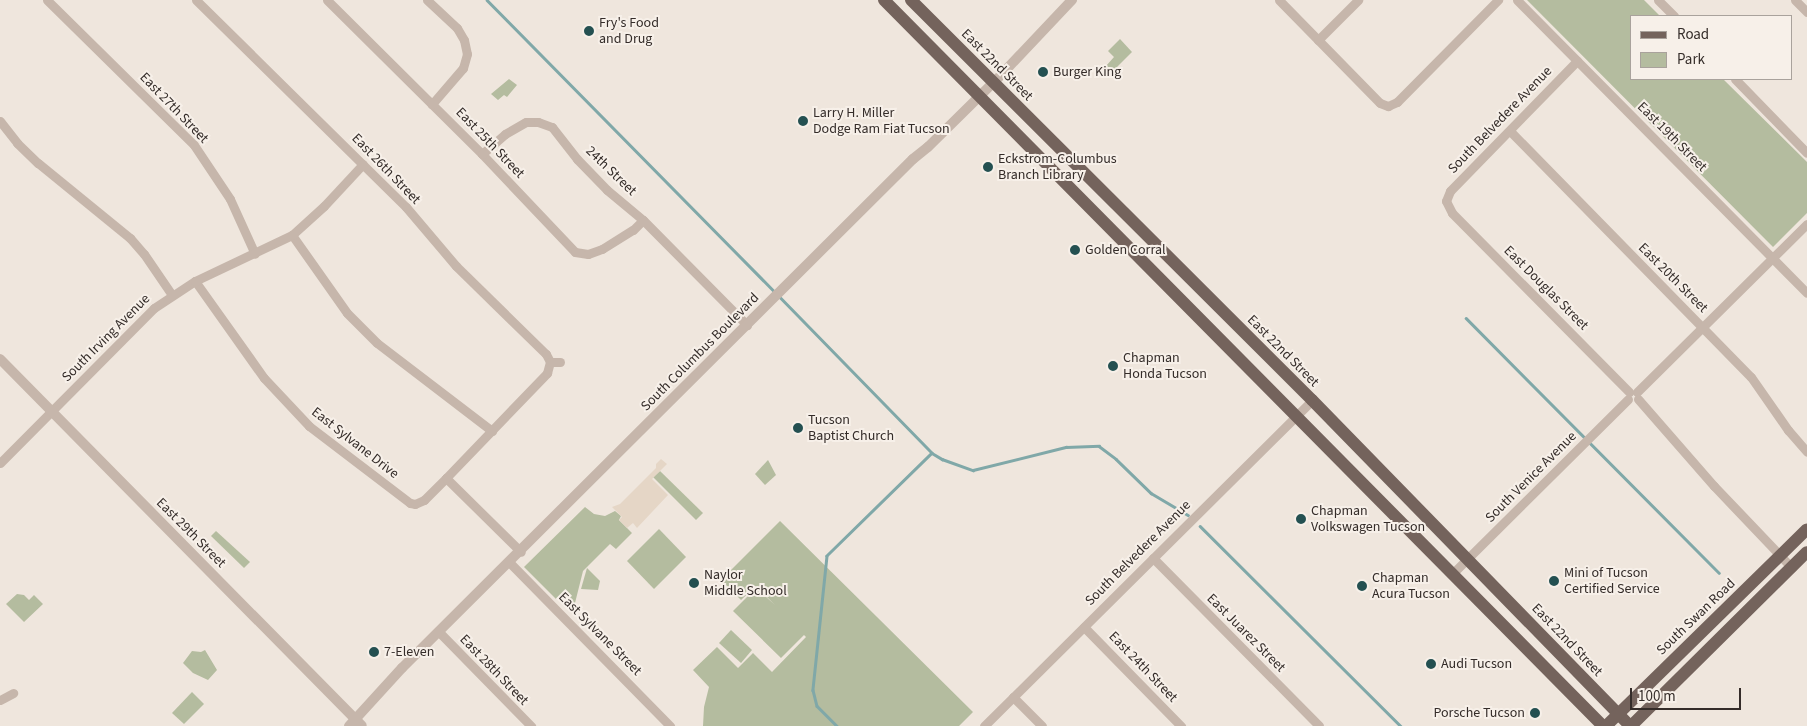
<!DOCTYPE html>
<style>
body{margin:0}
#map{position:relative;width:1807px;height:726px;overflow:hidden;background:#efe6dd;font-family:"Source Sans 3",sans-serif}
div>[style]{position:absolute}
.green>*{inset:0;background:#b4bc9f}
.plaza>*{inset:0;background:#e5d6c6}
.stream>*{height:2.5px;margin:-1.25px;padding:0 1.25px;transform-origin:1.25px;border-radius:1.25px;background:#80a8a8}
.minor>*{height:9px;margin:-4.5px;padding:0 4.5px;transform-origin:4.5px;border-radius:4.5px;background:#c6b6ab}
.tertiary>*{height:10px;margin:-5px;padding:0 5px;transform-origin:5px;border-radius:5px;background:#c6b6ab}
.primary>*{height:12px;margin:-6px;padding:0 6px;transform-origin:6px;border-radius:6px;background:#74635c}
.dots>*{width:14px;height:14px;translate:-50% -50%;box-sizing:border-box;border:2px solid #f7f0e9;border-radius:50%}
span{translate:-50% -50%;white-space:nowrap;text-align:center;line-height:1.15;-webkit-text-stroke:4px #f7f0e9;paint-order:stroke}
.poi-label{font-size:14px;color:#342c29}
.left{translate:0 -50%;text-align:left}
.right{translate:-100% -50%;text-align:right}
.street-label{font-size:14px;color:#342c29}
.legend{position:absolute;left:1630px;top:15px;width:162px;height:65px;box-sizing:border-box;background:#f7f0e9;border:1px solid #a9a29c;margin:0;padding:6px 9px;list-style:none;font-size:15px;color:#342c29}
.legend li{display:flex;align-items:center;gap:10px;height:25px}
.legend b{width:25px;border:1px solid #a9a29c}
.scale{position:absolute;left:1630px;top:688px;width:111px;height:22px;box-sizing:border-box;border:2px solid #342c29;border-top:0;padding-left:6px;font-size:15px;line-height:18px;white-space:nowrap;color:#342c29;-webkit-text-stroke:4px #f7f0e9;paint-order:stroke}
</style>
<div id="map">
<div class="green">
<i style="clip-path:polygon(1527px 0,1644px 0,1660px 16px,1631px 16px,1631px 79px,1723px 79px,1807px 162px,1807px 213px,1773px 247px)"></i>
<i style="clip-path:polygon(1120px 39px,1132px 52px,1112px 72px,1106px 66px,1114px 57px,1108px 51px)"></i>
<i style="clip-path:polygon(509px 79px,517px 85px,507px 97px,504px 95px,498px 100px,491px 94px)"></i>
<i style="clip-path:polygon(768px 460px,776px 475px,765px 485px,755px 474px)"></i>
<i style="clip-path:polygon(660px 471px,703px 513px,696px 520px,653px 477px)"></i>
<i style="clip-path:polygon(585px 507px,594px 514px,605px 516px,615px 511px,621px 516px,619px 520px,632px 533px,616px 549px,610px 544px,583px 571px,573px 611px,559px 596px,556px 599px,524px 567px)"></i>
<i style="clip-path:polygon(780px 521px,973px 712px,959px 726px,703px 726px,704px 707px,709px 687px,693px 670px,717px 647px,738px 668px,753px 653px,772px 672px,806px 637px,804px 635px,781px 658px,733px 611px,756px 588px,775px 605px,756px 586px,741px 600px,721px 580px)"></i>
<i style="clip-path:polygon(659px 529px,686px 557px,654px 589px,627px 561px)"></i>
<i style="clip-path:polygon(216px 531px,250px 562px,244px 568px,211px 536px)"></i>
<i style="clip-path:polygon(587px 568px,600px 581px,598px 590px,581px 589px)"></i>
<i style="clip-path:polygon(17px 594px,24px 595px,29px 600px,34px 595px,43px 604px,24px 622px,6px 604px)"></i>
<i style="clip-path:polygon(731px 630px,752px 650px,741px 663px,719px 643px)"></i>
<i style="clip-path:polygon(205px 650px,217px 670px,208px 680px,193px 673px,183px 663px,192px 651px,201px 652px)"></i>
<i style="clip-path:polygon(192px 692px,204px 704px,184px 724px,172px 713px)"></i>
</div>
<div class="plaza">
<i style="clip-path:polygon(661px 459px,667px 464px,652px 479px,668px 495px,637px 528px,633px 523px,627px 528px,619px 520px,622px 517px,612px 507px,620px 504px,656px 468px,656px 464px)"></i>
</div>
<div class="stream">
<i style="left:487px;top:0;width:410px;rotate:45.4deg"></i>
<i style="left:779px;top:296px;width:219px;rotate:45.7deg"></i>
<i style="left:932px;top:453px;width:147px;rotate:135.6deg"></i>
<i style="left:827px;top:556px;width:135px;rotate:96deg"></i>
<i style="left:813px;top:690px;width:16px;rotate:76deg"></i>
<i style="left:817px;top:706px;width:28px;rotate:45deg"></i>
<i style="left:1466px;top:318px;width:359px;rotate:45.2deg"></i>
<i style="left:932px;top:453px;width:12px;rotate:31deg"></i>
<i style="left:942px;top:459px;width:33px;rotate:20deg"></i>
<i style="left:973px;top:470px;width:96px;rotate:-13.9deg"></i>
<i style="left:1066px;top:447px;width:33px;rotate:-2deg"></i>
<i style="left:1099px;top:446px;width:21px;rotate:37deg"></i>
<i style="left:1116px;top:459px;width:49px;rotate:44.2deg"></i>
<i style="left:1151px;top:493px;width:43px;rotate:30.7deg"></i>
<i style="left:1200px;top:526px;width:284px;rotate:44.9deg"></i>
</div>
<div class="minor">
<i style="left:47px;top:0;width:206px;rotate:44.6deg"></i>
<i style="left:194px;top:145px;width:65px;rotate:56.3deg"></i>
<i style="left:230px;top:199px;width:60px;rotate:65.6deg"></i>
<i style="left:196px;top:0;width:295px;rotate:44.6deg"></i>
<i style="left:406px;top:207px;width:77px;rotate:49.7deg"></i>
<i style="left:456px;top:266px;width:126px;rotate:44.4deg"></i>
<i style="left:546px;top:354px;width:9px;rotate:63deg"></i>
<i style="left:327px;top:0;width:218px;rotate:44.8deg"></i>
<i style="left:482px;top:154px;width:135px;rotate:46.5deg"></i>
<i style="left:575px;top:252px;width:13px;rotate:9deg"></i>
<i style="left:588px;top:254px;width:15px;rotate:-20deg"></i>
<i style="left:602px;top:249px;width:36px;rotate:-32deg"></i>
<i style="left:633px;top:230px;width:14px;rotate:-45deg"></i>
<i style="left:427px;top:0;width:41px;rotate:43deg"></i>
<i style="left:457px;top:28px;width:14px;rotate:60deg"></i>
<i style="left:464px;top:40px;width:14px;rotate:78deg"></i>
<i style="left:467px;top:54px;width:15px;rotate:106deg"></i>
<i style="left:463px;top:68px;width:48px;rotate:130.7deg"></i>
<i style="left:1279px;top:0;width:144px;rotate:45.6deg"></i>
<i style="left:1380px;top:103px;width:9px;rotate:21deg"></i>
<i style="left:1388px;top:106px;width:10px;rotate:-24deg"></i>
<i style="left:1397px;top:102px;width:144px;rotate:-45.3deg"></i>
<i style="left:1517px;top:0;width:412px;rotate:45.3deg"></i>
<i style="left:1658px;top:0;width:23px;rotate:45deg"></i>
<i style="left:1795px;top:0;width:17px;rotate:45deg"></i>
<i style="left:1318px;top:40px;width:57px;rotate:-45deg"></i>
<i style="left:1735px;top:79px;width:103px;rotate:45.8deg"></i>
<i style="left:0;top:121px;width:28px;rotate:52deg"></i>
<i style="left:17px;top:143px;width:29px;rotate:44deg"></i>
<i style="left:38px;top:163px;width:119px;rotate:39.2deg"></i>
<i style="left:130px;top:238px;width:21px;rotate:49deg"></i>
<i style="left:144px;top:254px;width:50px;rotate:55.7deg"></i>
<i style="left:1510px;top:131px;width:344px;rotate:45.6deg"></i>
<i style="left:1751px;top:377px;width:65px;rotate:55.1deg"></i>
<i style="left:1788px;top:430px;width:29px;rotate:49deg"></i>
<i style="left:482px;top:154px;width:30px;rotate:-41deg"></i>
<i style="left:505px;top:134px;width:24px;rotate:-30deg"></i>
<i style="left:526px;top:122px;width:12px"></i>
<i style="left:538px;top:122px;width:15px;rotate:20deg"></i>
<i style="left:552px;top:127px;width:41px;rotate:52deg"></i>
<i style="left:577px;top:159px;width:43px;rotate:45.9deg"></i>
<i style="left:607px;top:190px;width:47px;rotate:39.8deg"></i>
<i style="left:643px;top:220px;width:148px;rotate:45.3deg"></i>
<i style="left:1446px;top:201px;width:13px;rotate:63deg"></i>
<i style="left:1452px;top:213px;width:252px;rotate:45.3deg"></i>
<i style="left:1446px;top:201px;width:11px;rotate:-68deg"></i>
<i style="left:1450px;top:191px;width:182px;rotate:-45.7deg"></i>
<i style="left:292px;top:235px;width:95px;rotate:54.8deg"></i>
<i style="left:347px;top:313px;width:42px;rotate:45deg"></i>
<i style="left:377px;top:343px;width:145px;rotate:37.4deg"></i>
<i style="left:195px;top:281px;width:119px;rotate:54.6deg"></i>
<i style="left:264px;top:378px;width:66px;rotate:46.8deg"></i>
<i style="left:309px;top:426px;width:127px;rotate:37.3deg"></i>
<i style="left:410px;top:503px;width:5px;rotate:11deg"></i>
<i style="left:415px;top:504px;width:10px;rotate:-24deg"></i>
<i style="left:424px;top:500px;width:31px;rotate:-45deg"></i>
<i style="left:446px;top:478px;width:105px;rotate:44.6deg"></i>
<i style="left:1637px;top:392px;width:239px;rotate:-44.7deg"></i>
<i style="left:1638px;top:399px;width:116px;rotate:48.9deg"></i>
<i style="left:1714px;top:486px;width:113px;rotate:46.4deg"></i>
<i style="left:0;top:463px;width:218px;rotate:-45.2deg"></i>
<i style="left:154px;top:308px;width:49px;rotate:-33.4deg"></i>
<i style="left:195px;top:281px;width:107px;rotate:-25.4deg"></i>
<i style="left:292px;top:235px;width:43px;rotate:-42.2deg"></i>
<i style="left:324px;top:206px;width:57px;rotate:-47.1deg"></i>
<i style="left:446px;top:478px;width:146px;rotate:-46.1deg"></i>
<i style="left:547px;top:373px;width:11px;rotate:-75deg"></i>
<i style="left:550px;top:362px;width:10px"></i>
<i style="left:1153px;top:558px;width:236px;rotate:45.3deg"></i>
<i style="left:509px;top:562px;width:230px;rotate:45.5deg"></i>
<i style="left:1452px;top:574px;width:248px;rotate:-44.8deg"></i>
<i style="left:1084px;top:627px;width:139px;rotate:45.6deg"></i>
<i style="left:439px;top:632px;width:132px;rotate:45.6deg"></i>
<i style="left:1013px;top:697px;width:41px;rotate:45deg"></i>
<i style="left:0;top:700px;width:15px;rotate:-28deg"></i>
<i style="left:984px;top:726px;width:462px;rotate:-44.8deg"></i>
</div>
<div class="tertiary">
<i style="left:0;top:359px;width:515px;rotate:45.39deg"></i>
<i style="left:349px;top:726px;width:79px;rotate:-47.6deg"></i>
<i style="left:402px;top:668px;width:721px;rotate:-44.89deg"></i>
<i style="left:913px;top:159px;width:19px;rotate:-39deg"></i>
<i style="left:928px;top:147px;width:104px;rotate:-44.6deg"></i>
<i style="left:1002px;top:74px;width:102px;rotate:-46.6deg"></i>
</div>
<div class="primary">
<i style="left:884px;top:0;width:1022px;rotate:45.28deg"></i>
<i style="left:911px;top:0;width:566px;rotate:44.93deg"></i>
<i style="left:1312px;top:400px;width:455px;rotate:45.7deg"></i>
<i style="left:1606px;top:726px;width:281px;rotate:-44.4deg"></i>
<i style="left:1631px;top:726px;width:247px;rotate:-44.7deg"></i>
</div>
<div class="dots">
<i style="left:589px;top:31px;background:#245051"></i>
<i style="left:1043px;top:72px;background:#245051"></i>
<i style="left:803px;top:121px;background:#245051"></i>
<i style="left:988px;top:167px;background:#245051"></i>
<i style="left:1075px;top:250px;background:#245051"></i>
<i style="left:1113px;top:366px;background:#245051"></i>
<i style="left:798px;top:428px;background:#245051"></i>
<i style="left:1301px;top:519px;background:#245051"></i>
<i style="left:1554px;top:581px;background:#245051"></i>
<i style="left:694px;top:583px;background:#245051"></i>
<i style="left:1362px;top:586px;background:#245051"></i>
<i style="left:374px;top:652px;background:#245051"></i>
<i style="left:1431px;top:664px;background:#245051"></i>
<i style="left:1535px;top:713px;background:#245051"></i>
</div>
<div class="poi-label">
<span class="left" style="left:599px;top:31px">Fry's Food<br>and Drug</span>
<span class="left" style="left:1053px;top:72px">Burger King</span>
<span class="left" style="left:813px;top:121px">Larry H. Miller<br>Dodge Ram Fiat Tucson</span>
<span class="left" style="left:998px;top:167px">Eckstrom-Columbus<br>Branch Library</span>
<span class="left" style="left:1085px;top:250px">Golden Corral</span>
<span class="left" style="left:1123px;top:366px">Chapman<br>Honda Tucson</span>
<span class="left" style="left:808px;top:428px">Tucson<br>Baptist Church</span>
<span class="left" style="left:1311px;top:519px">Chapman<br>Volkswagen Tucson</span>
<span class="left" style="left:1564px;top:581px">Mini of Tucson<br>Certified Service</span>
<span class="left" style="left:704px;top:583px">Naylor<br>Middle School</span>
<span class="left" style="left:1372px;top:586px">Chapman<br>Acura Tucson</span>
<span class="left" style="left:384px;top:652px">7-Eleven</span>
<span class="left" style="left:1441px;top:664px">Audi Tucson</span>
<span class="right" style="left:1525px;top:713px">Porsche Tucson</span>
</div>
<div class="street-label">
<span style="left:997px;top:65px;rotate:45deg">East 22nd Street</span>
<span style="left:174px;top:108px;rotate:46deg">East 27th Street</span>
<span style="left:1500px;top:120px;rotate:-46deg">South Belvedere Avenue</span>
<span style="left:1672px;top:137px;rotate:45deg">East 19th Street</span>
<span style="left:490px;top:143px;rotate:46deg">East 25th Street</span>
<span style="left:386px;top:169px;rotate:46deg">East 26th Street</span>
<span style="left:611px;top:171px;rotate:44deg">24th Street</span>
<span style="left:1673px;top:278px;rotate:45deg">East 20th Street</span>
<span style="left:1546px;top:288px;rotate:45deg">East Douglas Street</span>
<span style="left:106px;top:338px;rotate:-45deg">South Irving Avenue</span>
<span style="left:1283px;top:351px;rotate:45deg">East 22nd Street</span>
<span style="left:700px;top:352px;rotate:-45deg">South Columbus Boulevard</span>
<span style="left:355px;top:443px;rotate:38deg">East Sylvane Drive</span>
<span style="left:1531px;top:477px;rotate:-45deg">South Venice Avenue</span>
<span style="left:191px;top:533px;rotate:45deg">East 29th Street</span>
<span style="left:1138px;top:553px;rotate:-45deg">South Belvedere Avenue</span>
<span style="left:1696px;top:617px;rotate:-44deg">South Swan Road</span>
<span style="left:1246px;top:633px;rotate:45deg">East Juarez Street</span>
<span style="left:600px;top:634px;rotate:45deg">East Sylvane Street</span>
<span style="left:1567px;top:640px;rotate:46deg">East 22nd Street</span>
<span style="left:1143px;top:667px;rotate:46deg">East 24th Street</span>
<span style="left:494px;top:670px;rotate:46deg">East 28th Street</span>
</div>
<ul class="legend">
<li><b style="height:6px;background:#74635c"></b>Road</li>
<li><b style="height:14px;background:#b4bc9f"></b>Park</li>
</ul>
<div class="scale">100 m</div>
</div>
